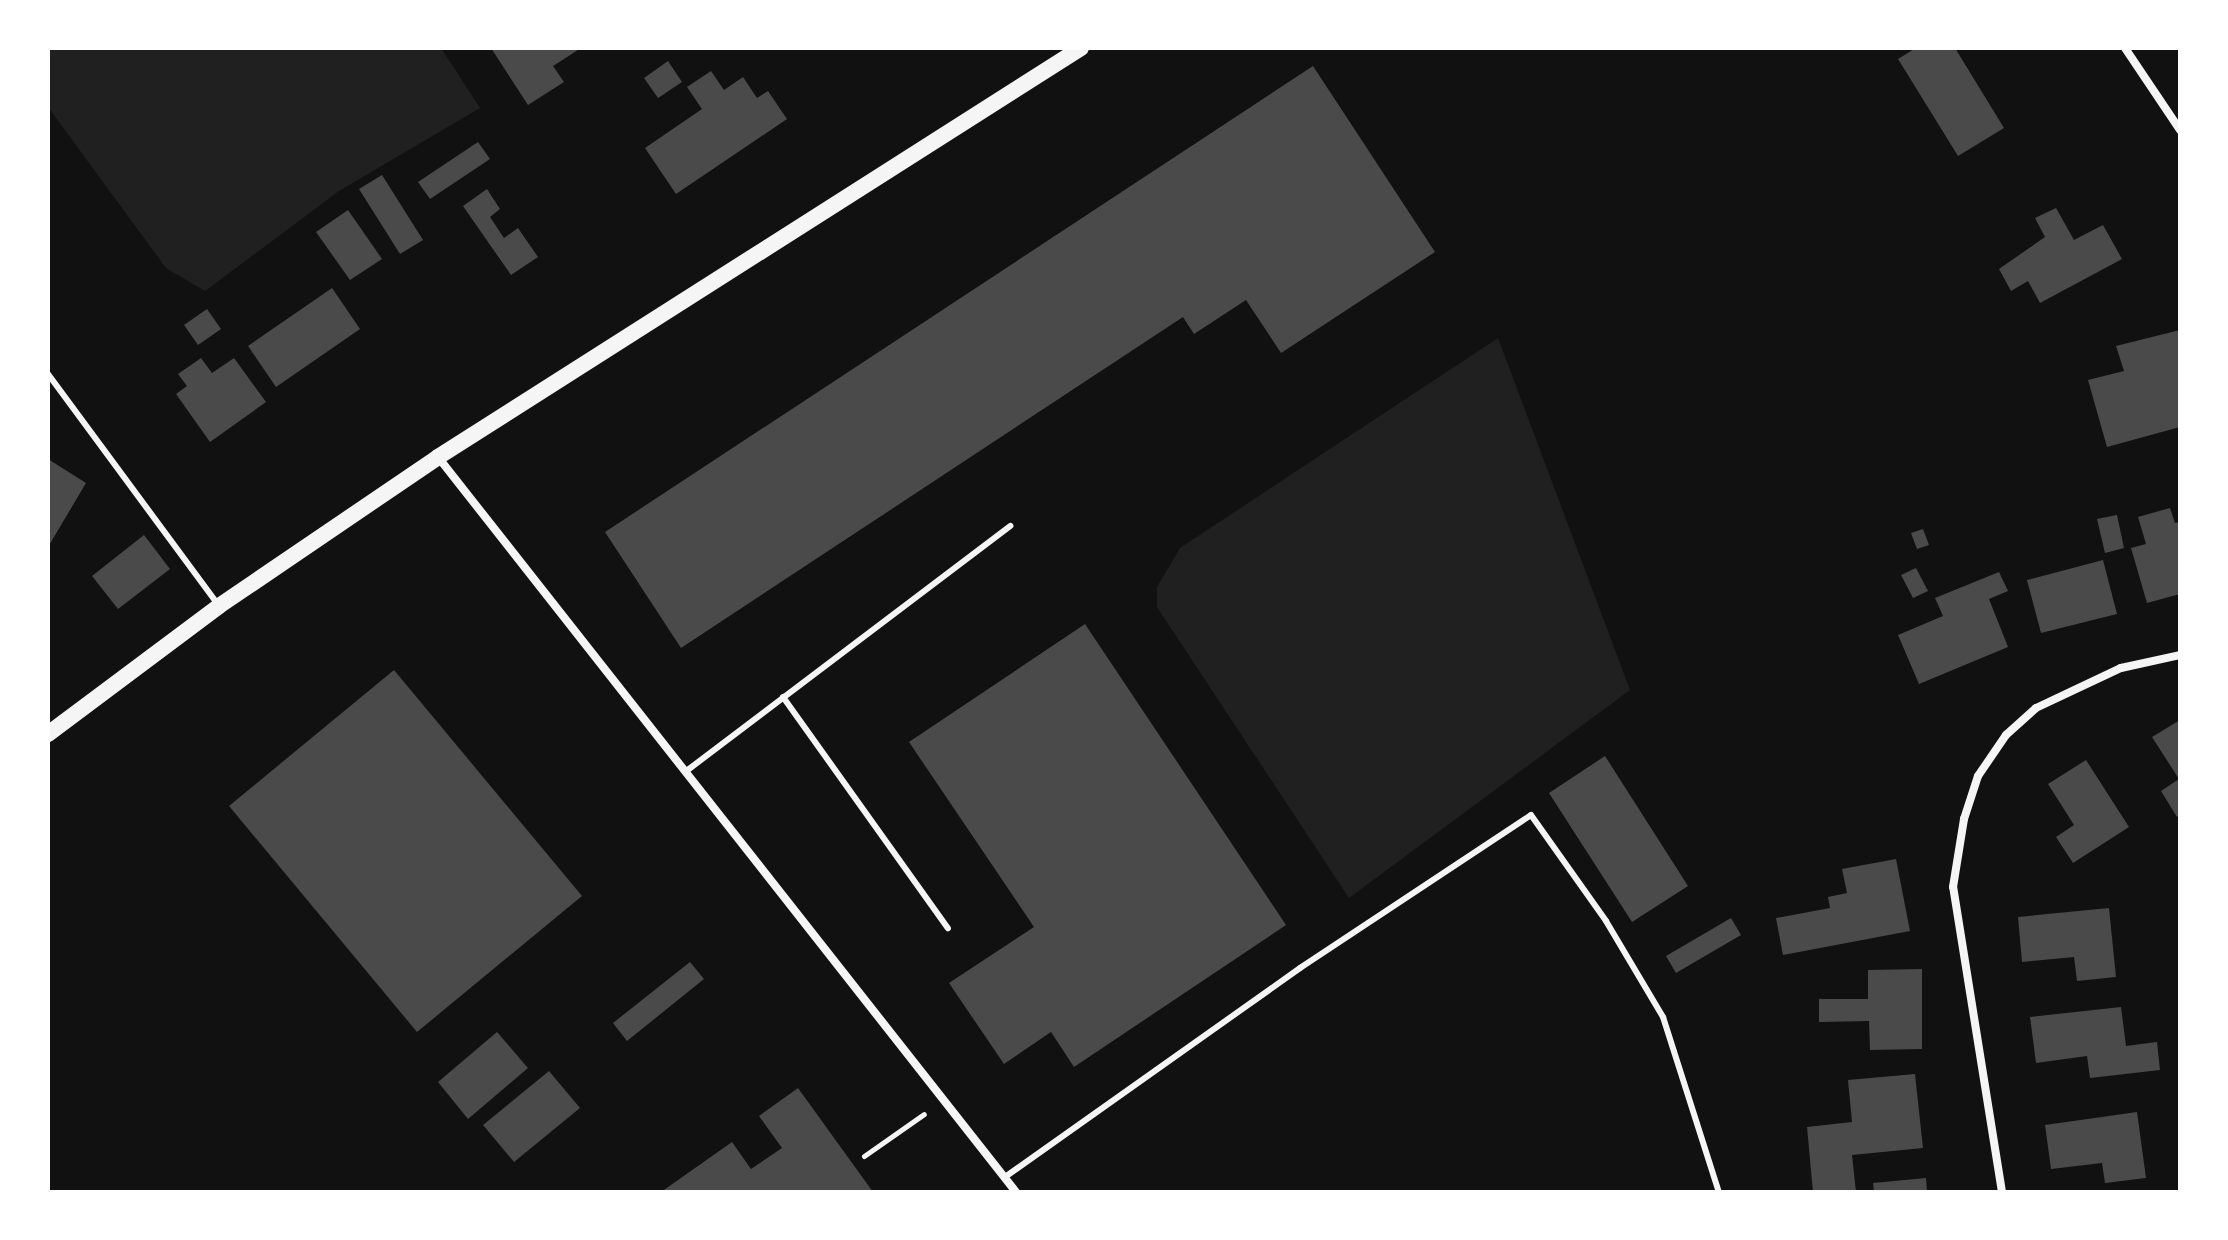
<!DOCTYPE html>
<style>
body{margin:0}
#map{position:relative;width:2228px;height:1240px;overflow:hidden;background:#111;font-family:Barlow,sans-serif}
div>[style]{position:absolute}
.green>*{inset:0;background:#202020}
.building>*{inset:0;background:#4a4a4a}
.path>*{height:5px;margin:-2.5px;padding:0 2.5px;transform-origin:2.5px;border-radius:2.5px;background:#f5f5f5}
.service>*{height:6px;margin:-3px;padding:0 3px;transform-origin:3px;border-radius:3px;background:#f5f5f5}
.minor>*{height:8px;margin:-4px;padding:0 4px;transform-origin:4px;border-radius:4px;background:#f5f5f5}
.secondary>*{height:16px;margin:-8px;padding:0 8px;transform-origin:8px;border-radius:8px;background:#f5f5f5}
span{translate:-50% -50%;white-space:nowrap;text-align:center;line-height:1.15;-webkit-text-stroke:8px #fff;paint-order:stroke}
.frame{position:absolute;inset:0;border:50px solid #fff;pointer-events:none}
</style>
<div id="map">
<div class="green">
<i style="clip-path:polygon(48px 48px,441px 48px,480px 108px,339px 191px,205px 291px,166px 268px,48px 107px)"></i>
<i style="clip-path:polygon(1498px 338px,1630px 690px,1349px 898px,1157px 607px,1157px 587px,1180px 548px)"></i>
</div>
<div class="building">
<i style="clip-path:polygon(491px 48px,581px 48px,553px 66px,564px 82px,528px 105px)"></i>
<i style="clip-path:polygon(1916px 48px,1955px 48px,2004px 128px,1958px 156px,1898px 59px)"></i>
<i style="clip-path:polygon(668px 61px,682px 82px,658px 98px,644px 78px)"></i>
<i style="clip-path:polygon(1313px 66px,1435px 252px,1281px 353px,1246px 300px,1194px 334px,1183px 317px,681px 648px,605px 532px)"></i>
<i style="clip-path:polygon(711px 71px,724px 90px,743px 77px,757px 98px,768px 91px,787px 119px,676px 194px,645px 148px,702px 109px,687px 87px)"></i>
<i style="clip-path:polygon(478px 142px,490px 159px,430px 199px,418px 182px)"></i>
<i style="clip-path:polygon(382px 175px,423px 240px,400px 254px,359px 189px)"></i>
<i style="clip-path:polygon(487px 189px,500px 209px,490px 217px,504px 238px,518px 228px,538px 257px,511px 275px,463px 206px)"></i>
<i style="clip-path:polygon(2056px 208px,2074px 240px,2103px 225px,2122px 259px,2040px 303px,2028px 281px,2011px 291px,1999px 269px,2045px 237px,2035px 218px)"></i>
<i style="clip-path:polygon(348px 210px,382px 259px,350px 280px,316px 232px)"></i>
<i style="clip-path:polygon(332px 288px,360px 329px,276px 387px,248px 346px)"></i>
<i style="clip-path:polygon(207px 309px,221px 329px,198px 345px,184px 325px)"></i>
<i style="clip-path:polygon(2180px 330px,2180px 427px,2107px 447px,2088px 380px,2124px 371px,2116px 346px)"></i>
<i style="clip-path:polygon(201px 358px,212px 373px,234px 358px,266px 402px,210px 442px,176px 394px,187px 386px,178px 374px)"></i>
<i style="clip-path:polygon(48px 459px,86px 483px,48px 547px)"></i>
<i style="clip-path:polygon(2170px 508px,2175px 523px,2180px 522px,2180px 594px,2147px 603px,2131px 548px,2146px 544px,2138px 517px)"></i>
<i style="clip-path:polygon(2117px 515px,2124px 548px,2105px 553px,2097px 519px)"></i>
<i style="clip-path:polygon(1923px 529px,1929px 545px,1917px 549px,1911px 533px)"></i>
<i style="clip-path:polygon(144px 535px,170px 569px,118px 609px,92px 576px)"></i>
<i style="clip-path:polygon(2103px 560px,2117px 614px,2041px 633px,2027px 580px)"></i>
<i style="clip-path:polygon(1916px 568px,1928px 591px,1913px 598px,1901px 575px)"></i>
<i style="clip-path:polygon(1999px 572px,2008px 591px,1989px 599px,2008px 647px,1919px 684px,1898px 635px,1943px 616px,1935px 598px)"></i>
<i style="clip-path:polygon(1085px 624px,1286px 925px,1074px 1067px,1051px 1032px,1004px 1064px,949px 983px,1034px 927px,909px 742px)"></i>
<i style="clip-path:polygon(394px 670px,582px 896px,417px 1032px,229px 806px)"></i>
<i style="clip-path:polygon(2180px 720px,2180px 815px,2177px 817px,2161px 791px,2179px 779px,2152px 737px)"></i>
<i style="clip-path:polygon(1605px 756px,1688px 886px,1632px 922px,1549px 793px)"></i>
<i style="clip-path:polygon(2086px 760px,2129px 827px,2073px 863px,2056px 837px,2074px 825px,2048px 784px)"></i>
<i style="clip-path:polygon(1896px 859px,1910px 931px,1783px 955px,1776px 918px,1830px 908px,1828px 897px,1847px 893px,1842px 869px)"></i>
<i style="clip-path:polygon(2109px 908px,2116px 977px,2077px 981px,2074px 957px,2022px 962px,2018px 917px)"></i>
<i style="clip-path:polygon(1731px 918px,1741px 935px,1676px 973px,1666px 956px)"></i>
<i style="clip-path:polygon(690px 962px,704px 979px,627px 1041px,613px 1023px)"></i>
<i style="clip-path:polygon(1922px 969px,1922px 1049px,1870px 1050px,1869px 1021px,1819px 1022px,1819px 999px,1868px 999px,1868px 970px)"></i>
<i style="clip-path:polygon(2121px 1007px,2126px 1046px,2157px 1042px,2160px 1070px,2090px 1078px,2087px 1056px,2036px 1063px,2030px 1017px)"></i>
<i style="clip-path:polygon(497px 1032px,528px 1068px,468px 1119px,438px 1082px)"></i>
<i style="clip-path:polygon(549px 1071px,580px 1108px,514px 1162px,483px 1125px)"></i>
<i style="clip-path:polygon(1915px 1074px,1923px 1148px,1852px 1155px,1856px 1192px,1813px 1192px,1807px 1127px,1852px 1122px,1848px 1080px)"></i>
<i style="clip-path:polygon(798px 1088px,873px 1192px,661px 1192px,732px 1142px,751px 1169px,782px 1148px,759px 1116px)"></i>
<i style="clip-path:polygon(2137px 1112px,2146px 1178px,2105px 1183px,2102px 1163px,2051px 1169px,2045px 1125px)"></i>
<i style="clip-path:polygon(1926px 1178px,1927px 1192px,1874px 1192px,1873px 1183px)"></i>
</div>
<div class="path">
<i style="left:864px;top:1156px;width:73px;rotate:-35deg"></i>
</div>
<div class="service">
<i style="left:48px;top:374px;width:288px;rotate:53.6deg"></i>
<i style="left:783px;top:697px;width:284px;rotate:54.5deg"></i>
<i style="left:685px;top:772px;width:408px;rotate:-37.1deg"></i>
<i style="left:1005px;top:1177px;width:362px;rotate:-35.3deg"></i>
<i style="left:1300px;top:968px;width:277px;rotate:-33.5deg"></i>
<i style="left:1531px;top:815px;width:130px;rotate:54.7deg"></i>
<i style="left:1606px;top:921px;width:112px;rotate:59.3deg"></i>
<i style="left:1663px;top:1017px;width:184px;rotate:72.3deg"></i>
</div>
<div class="minor">
<i style="left:2125px;top:48px;width:99px;rotate:56.1deg"></i>
<i style="left:438px;top:457px;width:935px;rotate:51.82deg"></i>
<i style="left:2002px;top:1192px;width:309px;rotate:-99.1deg"></i>
<i style="left:1953px;top:887px;width:69px;rotate:-80.8deg"></i>
<i style="left:1964px;top:819px;width:45px;rotate:-72deg"></i>
<i style="left:1978px;top:776px;width:50px;rotate:-55.7deg"></i>
<i style="left:2006px;top:735px;width:40px;rotate:-42deg"></i>
<i style="left:2036px;top:708px;width:94px;rotate:-25.2deg"></i>
<i style="left:2121px;top:668px;width:60px;rotate:-12.4deg"></i>
</div>
<div class="secondary">
<i style="left:48px;top:734px;width:214px;rotate:-36.8deg"></i>
<i style="left:219px;top:606px;width:265px;rotate:-34.2deg"></i>
<i style="left:438px;top:457px;width:762px;rotate:-32.46deg"></i>
</div>
<div class="frame"></div>
</div>
